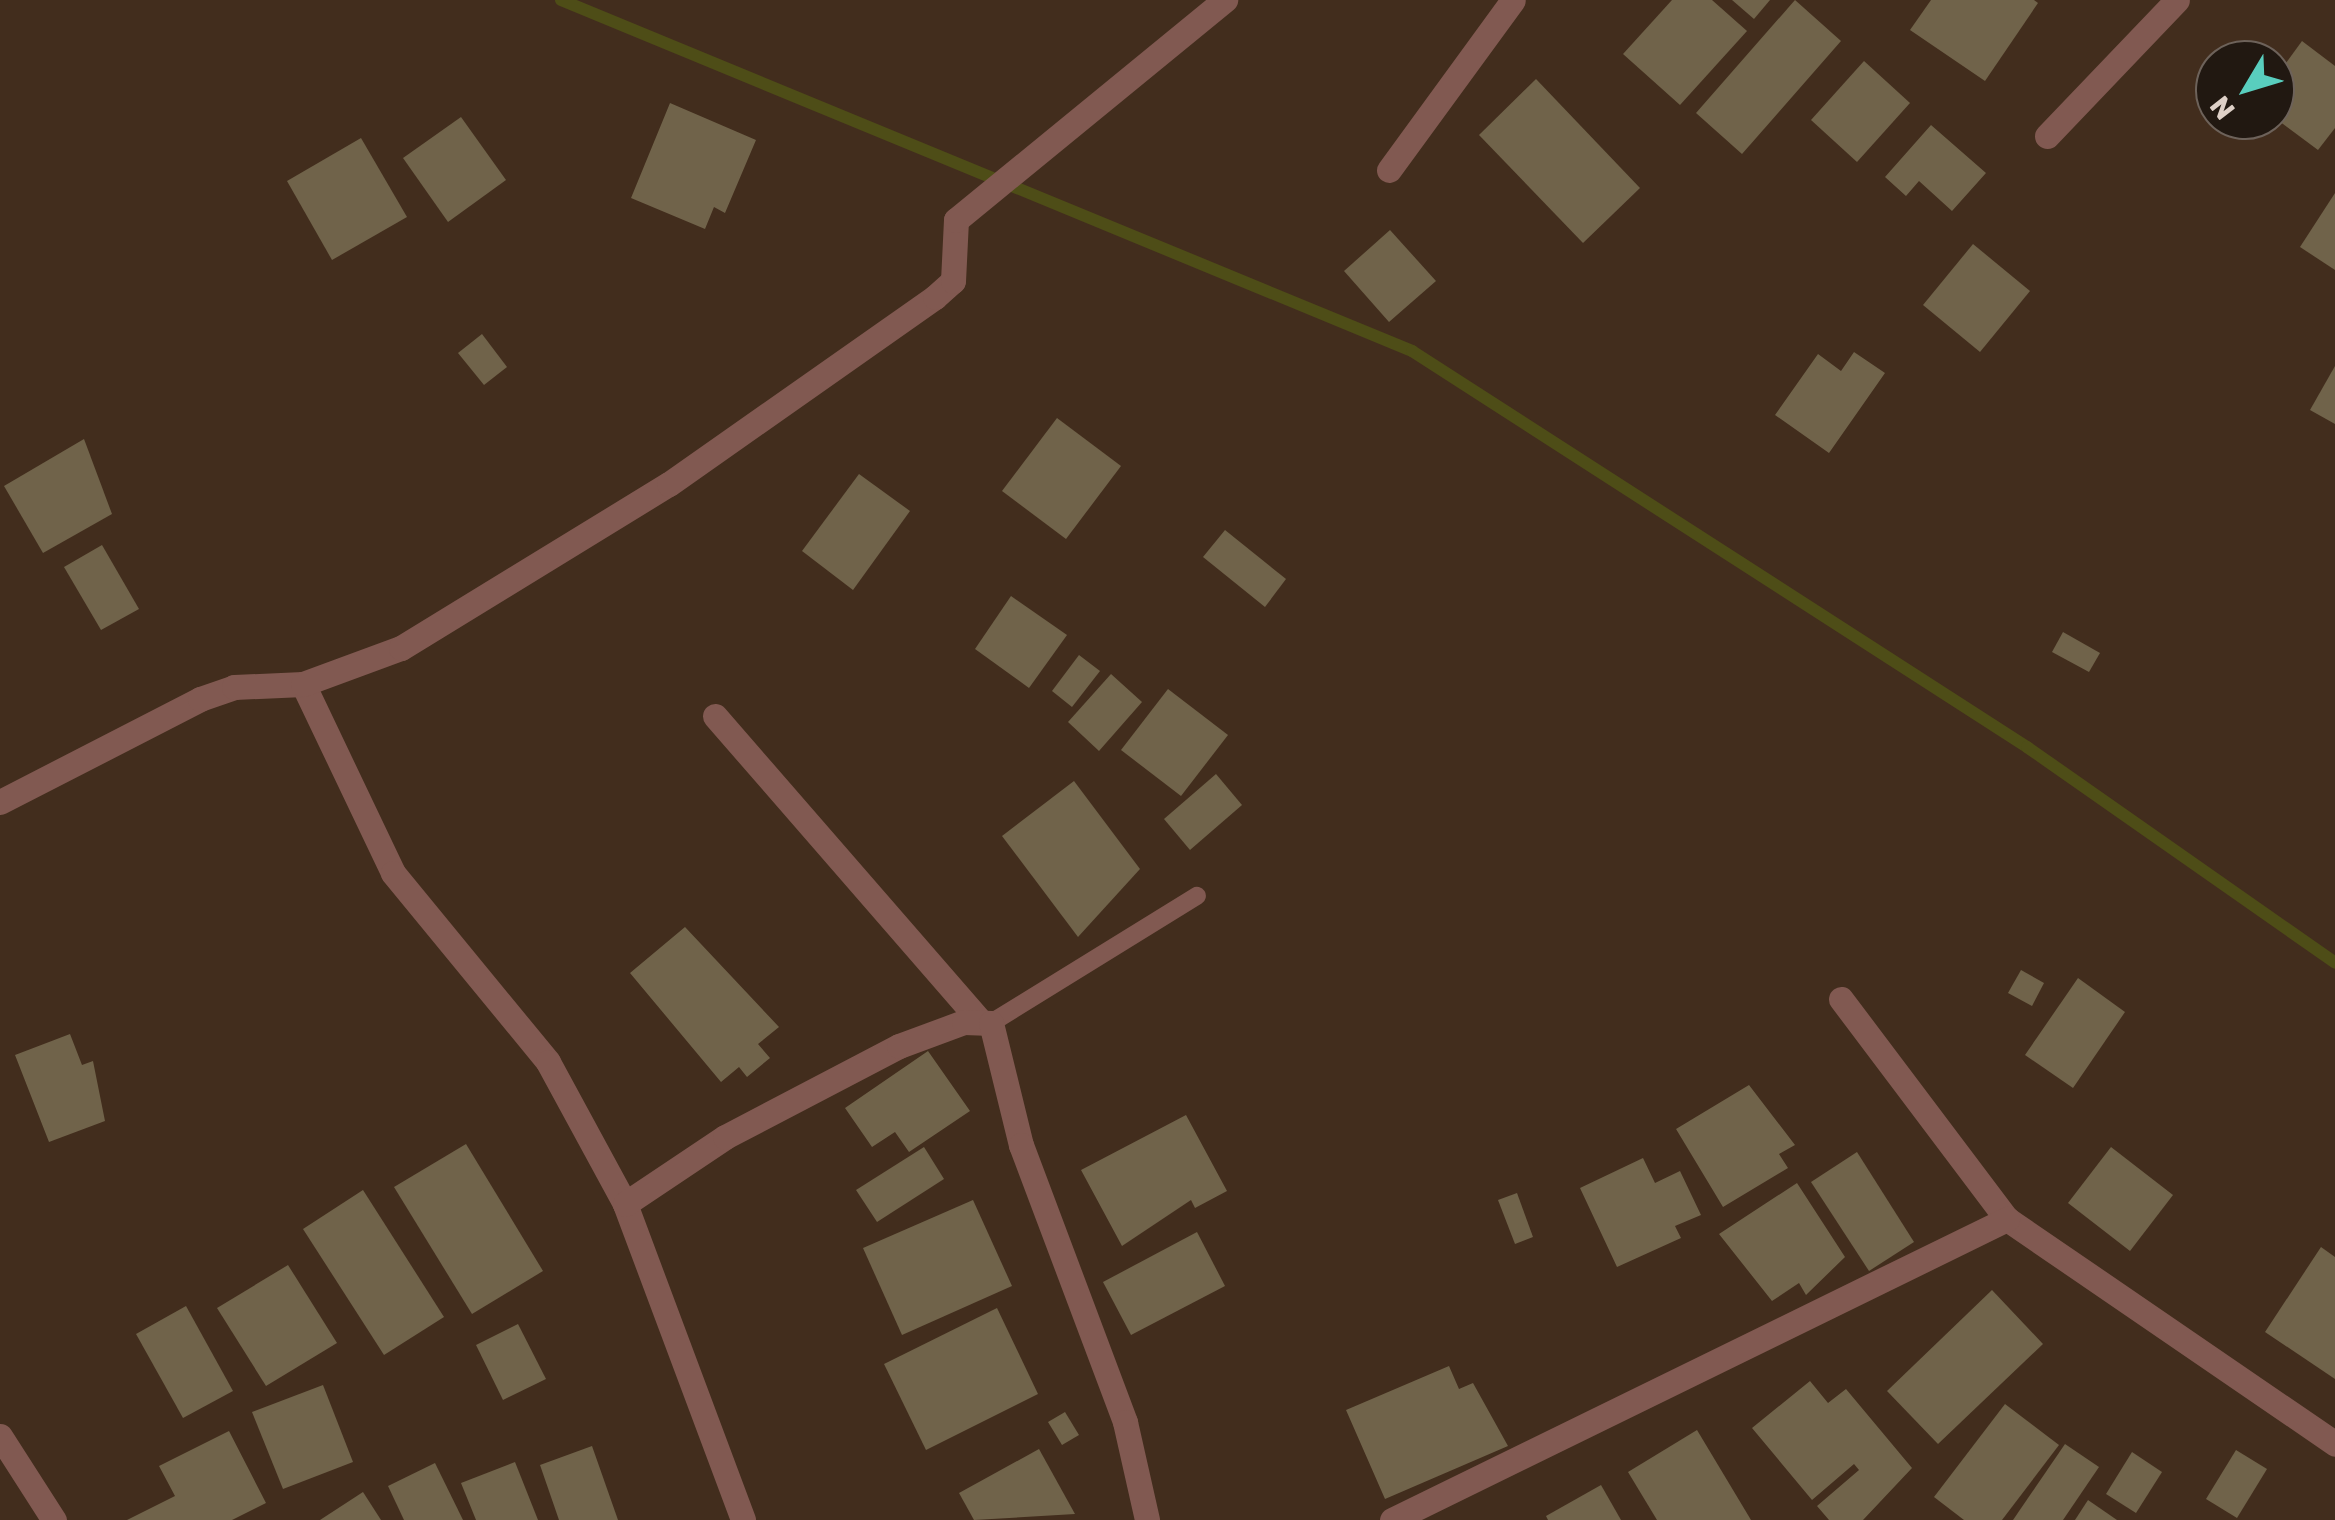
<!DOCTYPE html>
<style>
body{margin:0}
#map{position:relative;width:2335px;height:1520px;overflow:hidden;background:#422d1d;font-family:Rubik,sans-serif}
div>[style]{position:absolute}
.stream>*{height:12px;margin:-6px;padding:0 6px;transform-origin:6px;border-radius:6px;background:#4e4d17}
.building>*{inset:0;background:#70634a}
.lane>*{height:18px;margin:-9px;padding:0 9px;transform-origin:9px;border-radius:9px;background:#815951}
.street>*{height:25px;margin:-12.5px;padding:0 12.5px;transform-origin:12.5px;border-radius:12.5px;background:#815951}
span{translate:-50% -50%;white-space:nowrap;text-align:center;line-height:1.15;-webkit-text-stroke:8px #211811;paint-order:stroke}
.north{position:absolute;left:2195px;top:40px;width:100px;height:100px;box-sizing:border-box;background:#211811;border:2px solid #6d625a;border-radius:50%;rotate:232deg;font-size:28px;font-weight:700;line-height:40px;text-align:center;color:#ded0c7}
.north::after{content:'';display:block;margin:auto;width:35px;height:45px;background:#59cebe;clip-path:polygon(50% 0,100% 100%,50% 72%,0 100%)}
</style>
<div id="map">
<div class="stream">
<i style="left:561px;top:0;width:921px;rotate:22.41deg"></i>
<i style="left:1412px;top:351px;width:731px;rotate:32.78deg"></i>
<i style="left:2027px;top:747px;width:376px;rotate:35deg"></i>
</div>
<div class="building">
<i style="clip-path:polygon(1672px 0,1712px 0,1747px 31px,1680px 105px,1623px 54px)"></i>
<i style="clip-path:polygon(1732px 0,1770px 0,1754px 19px)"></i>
<i style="clip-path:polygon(1795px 0,1841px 41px,1742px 154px,1696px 113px)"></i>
<i style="clip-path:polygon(1931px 0,2034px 0,2038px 3px,1985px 81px,1910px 30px)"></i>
<i style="clip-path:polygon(2302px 41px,2335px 66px,2335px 128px,2318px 150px,2275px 118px,2275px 78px)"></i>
<i style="clip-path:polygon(1864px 61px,1910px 103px,1857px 162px,1811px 120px)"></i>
<i style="clip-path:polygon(1536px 79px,1640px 188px,1583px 243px,1479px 135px)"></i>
<i style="clip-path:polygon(670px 103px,756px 140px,725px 213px,714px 207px,705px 229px,631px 198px)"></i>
<i style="clip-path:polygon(461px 117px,506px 180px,448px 222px,403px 158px)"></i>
<i style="clip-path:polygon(1931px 125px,1986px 173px,1952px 211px,1919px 181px,1906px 196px,1885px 177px)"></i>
<i style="clip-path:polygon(361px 138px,407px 217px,332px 260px,287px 181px)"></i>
<i style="clip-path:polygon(2335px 193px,2335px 270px,2300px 247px)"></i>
<i style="clip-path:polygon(1390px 230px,1436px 281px,1389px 322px,1344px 271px)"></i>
<i style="clip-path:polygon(1973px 244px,2030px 291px,1980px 352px,1923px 305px)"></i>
<i style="clip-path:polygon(482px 334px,507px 367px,484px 385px,458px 353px)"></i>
<i style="clip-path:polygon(1854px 352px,1885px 373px,1829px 453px,1775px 415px,1818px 354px,1841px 371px)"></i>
<i style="clip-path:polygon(2335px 366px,2335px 424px,2310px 410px)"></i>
<i style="clip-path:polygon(1057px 418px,1121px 466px,1066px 539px,1002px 491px)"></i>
<i style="clip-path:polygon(84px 439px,112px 514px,43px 553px,4px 486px)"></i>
<i style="clip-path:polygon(859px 474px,910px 511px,853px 590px,802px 551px)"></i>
<i style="clip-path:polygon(1225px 530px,1286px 579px,1265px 607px,1203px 557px)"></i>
<i style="clip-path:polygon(102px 545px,139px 609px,101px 630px,64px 567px)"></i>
<i style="clip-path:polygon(1011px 596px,1067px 635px,1029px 688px,975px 649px)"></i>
<i style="clip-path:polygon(2063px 632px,2100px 653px,2089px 672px,2052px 652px)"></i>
<i style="clip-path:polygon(1079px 655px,1100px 671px,1072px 707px,1052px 691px)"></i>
<i style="clip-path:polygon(1111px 674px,1142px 702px,1099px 751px,1068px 722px)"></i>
<i style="clip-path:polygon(1168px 689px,1228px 735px,1181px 796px,1121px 750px)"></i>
<i style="clip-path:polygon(1216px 774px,1242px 805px,1190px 850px,1164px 819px)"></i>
<i style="clip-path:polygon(1074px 781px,1140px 869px,1078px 937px,1002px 836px)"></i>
<i style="clip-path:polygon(685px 927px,779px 1027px,758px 1044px,770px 1058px,747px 1077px,739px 1067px,721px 1082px,630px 973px)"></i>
<i style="clip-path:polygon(2021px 970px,2044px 983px,2032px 1006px,2008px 993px)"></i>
<i style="clip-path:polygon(2078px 978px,2125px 1012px,2073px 1088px,2025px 1055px)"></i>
<i style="clip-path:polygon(70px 1034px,82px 1065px,93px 1061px,105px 1121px,49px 1142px,15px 1055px)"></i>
<i style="clip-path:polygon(928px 1051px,970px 1111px,909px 1152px,895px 1132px,872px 1147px,845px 1108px)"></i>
<i style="clip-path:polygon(1749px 1085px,1795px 1145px,1779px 1154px,1788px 1168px,1723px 1207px,1676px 1129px)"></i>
<i style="clip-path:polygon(1186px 1115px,1227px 1191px,1195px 1208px,1191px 1200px,1122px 1246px,1081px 1170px)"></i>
<i style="clip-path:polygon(466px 1144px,543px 1271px,472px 1314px,394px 1187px)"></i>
<i style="clip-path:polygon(924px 1147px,944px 1179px,877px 1222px,856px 1190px)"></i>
<i style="clip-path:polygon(2111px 1147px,2173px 1195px,2130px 1251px,2068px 1203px)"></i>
<i style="clip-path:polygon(1857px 1152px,1914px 1242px,1869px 1271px,1811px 1182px)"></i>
<i style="clip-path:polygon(1643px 1158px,1655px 1183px,1680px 1171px,1701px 1215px,1675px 1226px,1681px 1238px,1617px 1267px,1580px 1188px)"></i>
<i style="clip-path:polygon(1797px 1183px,1845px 1257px,1806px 1295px,1799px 1283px,1772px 1301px,1719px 1234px)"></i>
<i style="clip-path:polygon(363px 1190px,444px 1317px,384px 1355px,303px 1229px)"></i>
<i style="clip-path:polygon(1517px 1193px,1533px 1237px,1515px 1244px,1498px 1200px)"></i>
<i style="clip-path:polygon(973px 1200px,1012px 1286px,902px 1335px,863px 1248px)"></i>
<i style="clip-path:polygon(1197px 1232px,1225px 1286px,1131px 1335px,1103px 1282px)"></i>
<i style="clip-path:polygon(2321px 1247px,2335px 1257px,2335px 1379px,2265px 1332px)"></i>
<i style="clip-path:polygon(288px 1265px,337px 1343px,266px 1386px,217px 1308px)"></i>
<i style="clip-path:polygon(1992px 1290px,2043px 1344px,1938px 1444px,1887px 1391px)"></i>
<i style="clip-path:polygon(186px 1306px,233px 1391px,183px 1418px,136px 1334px)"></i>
<i style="clip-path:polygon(997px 1308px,1038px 1394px,926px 1450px,884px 1364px)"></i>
<i style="clip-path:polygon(518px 1324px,546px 1379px,503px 1400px,476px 1345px)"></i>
<i style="clip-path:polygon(1449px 1366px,1459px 1389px,1473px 1383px,1508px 1446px,1385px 1499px,1346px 1410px)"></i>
<i style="clip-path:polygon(1810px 1381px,1828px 1403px,1846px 1389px,1912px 1468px,1863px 1520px,1829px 1520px,1817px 1506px,1859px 1470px,1854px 1464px,1812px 1500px,1752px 1428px)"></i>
<i style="clip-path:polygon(323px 1385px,353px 1462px,283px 1489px,252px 1412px)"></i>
<i style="clip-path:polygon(2005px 1404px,2059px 1445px,2002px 1520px,1964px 1520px,1934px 1497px)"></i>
<i style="clip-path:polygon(1065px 1412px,1079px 1435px,1062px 1445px,1048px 1422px)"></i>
<i style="clip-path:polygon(1697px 1430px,1751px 1520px,1657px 1520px,1628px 1472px)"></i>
<i style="clip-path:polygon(229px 1431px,266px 1503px,232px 1520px,127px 1520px,175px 1496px,159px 1466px)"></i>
<i style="clip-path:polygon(2065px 1444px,2099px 1467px,2063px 1520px,2013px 1520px)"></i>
<i style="clip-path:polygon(592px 1446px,618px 1520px,559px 1520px,540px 1465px)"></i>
<i style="clip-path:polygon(1039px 1449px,1075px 1514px,974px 1520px,959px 1493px)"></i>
<i style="clip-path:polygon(2236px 1450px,2267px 1469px,2237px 1518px,2206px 1499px)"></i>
<i style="clip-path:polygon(2132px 1452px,2162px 1472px,2136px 1513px,2106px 1494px)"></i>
<i style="clip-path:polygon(515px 1462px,538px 1520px,476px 1520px,461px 1483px)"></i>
<i style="clip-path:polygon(435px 1463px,463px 1520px,404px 1520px,388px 1486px)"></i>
<i style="clip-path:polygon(1601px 1485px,1621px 1520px,1548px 1520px,1546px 1516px)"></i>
<i style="clip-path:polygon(363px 1492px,381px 1520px,320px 1520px)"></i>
<i style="clip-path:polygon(2088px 1500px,2117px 1520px,2075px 1520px)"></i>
</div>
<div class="lane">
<i style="left:991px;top:1023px;width:242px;rotate:-31.7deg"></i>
</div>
<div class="street">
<i style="left:2047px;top:136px;width:188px;rotate:-46.3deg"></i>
<i style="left:1389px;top:170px;width:210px;rotate:-53.9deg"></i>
<i style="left:303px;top:684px;width:209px;rotate:64.5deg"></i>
<i style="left:393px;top:873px;width:244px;rotate:50.6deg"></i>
<i style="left:548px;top:1062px;width:162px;rotate:61.5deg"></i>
<i style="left:625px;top:1204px;width:337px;rotate:69.5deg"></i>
<i style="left:715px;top:716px;width:403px;rotate:49deg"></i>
<i style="left:0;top:802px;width:225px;rotate:-27.2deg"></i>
<i style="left:200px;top:699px;width:36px;rotate:-19deg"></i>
<i style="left:234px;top:687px;width:69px;rotate:-2.5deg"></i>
<i style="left:303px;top:684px;width:104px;rotate:-20.2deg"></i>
<i style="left:401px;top:648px;width:314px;rotate:-31.5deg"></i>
<i style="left:669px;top:484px;width:325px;rotate:-35.1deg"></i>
<i style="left:935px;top:297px;width:24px;rotate:-42deg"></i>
<i style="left:953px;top:281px;width:61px;rotate:-87.2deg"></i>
<i style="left:956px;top:220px;width:348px;rotate:-39.3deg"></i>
<i style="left:1841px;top:999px;width:276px;rotate:53deg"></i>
<i style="left:2007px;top:1219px;width:398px;rotate:34.4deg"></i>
<i style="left:625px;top:1204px;width:120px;rotate:-33.8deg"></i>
<i style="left:725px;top:1137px;width:196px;rotate:-27.6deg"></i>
<i style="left:899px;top:1046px;width:69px;rotate:-20.3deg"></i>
<i style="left:964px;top:1022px;width:27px;rotate:2deg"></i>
<i style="left:991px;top:1023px;width:126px;rotate:76.2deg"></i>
<i style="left:1021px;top:1145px;width:296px;rotate:69.4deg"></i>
<i style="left:1125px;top:1422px;width:100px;rotate:77.3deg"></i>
<i style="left:0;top:1436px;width:100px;rotate:57.3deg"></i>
<i style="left:1392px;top:1520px;width:685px;rotate:-26.08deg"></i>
</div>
<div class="north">N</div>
</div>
